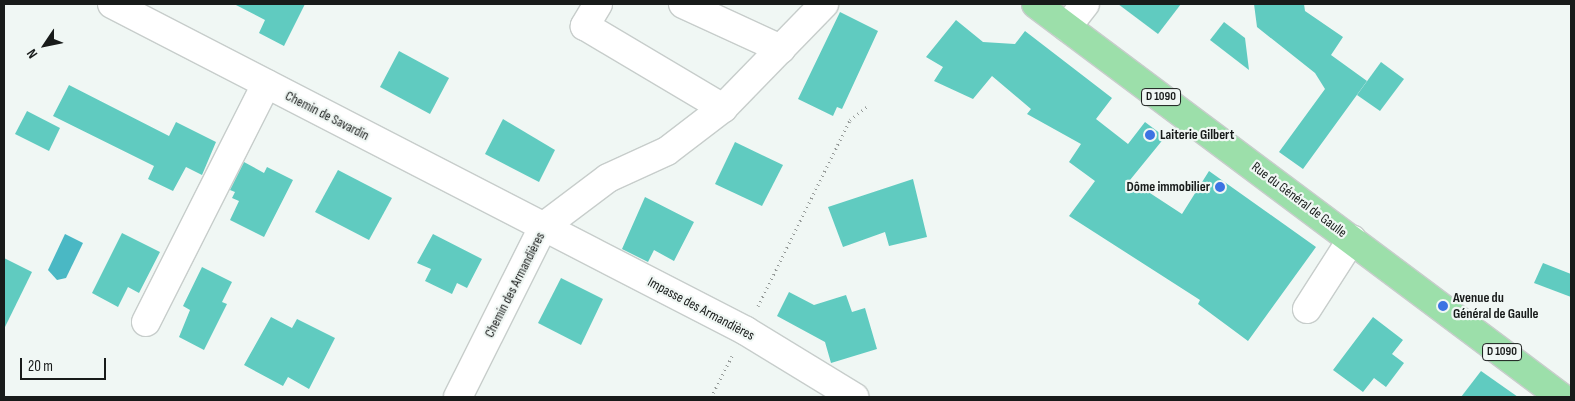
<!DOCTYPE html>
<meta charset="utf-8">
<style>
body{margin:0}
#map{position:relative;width:1575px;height:401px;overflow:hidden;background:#f0f7f4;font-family:"Sofia Sans Condensed",sans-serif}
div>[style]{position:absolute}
.water>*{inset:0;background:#4ab8c4}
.building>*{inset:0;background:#60cbc0}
.path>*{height:3px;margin-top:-1.5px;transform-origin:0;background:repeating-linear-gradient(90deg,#959a98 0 1px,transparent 0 5px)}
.roads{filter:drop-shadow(1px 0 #c7cdcb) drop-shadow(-1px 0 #c7cdcb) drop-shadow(0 1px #c7cdcb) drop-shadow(0 -1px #c7cdcb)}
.minor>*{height:28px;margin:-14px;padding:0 14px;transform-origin:14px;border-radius:14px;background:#fff}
.major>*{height:28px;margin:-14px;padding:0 14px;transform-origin:14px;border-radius:14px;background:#9cdfaa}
.dots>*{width:14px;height:14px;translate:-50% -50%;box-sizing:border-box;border:2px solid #f0f7f4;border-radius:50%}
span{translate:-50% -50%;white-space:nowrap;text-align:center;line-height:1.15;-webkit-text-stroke:4.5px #f0f7f4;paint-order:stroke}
.shield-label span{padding:1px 4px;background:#f0f7f4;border:1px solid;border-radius:4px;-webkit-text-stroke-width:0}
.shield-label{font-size:12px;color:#181b1a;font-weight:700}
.street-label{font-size:14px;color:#181b1a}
.poi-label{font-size:14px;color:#181b1a;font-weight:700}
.left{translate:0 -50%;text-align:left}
.right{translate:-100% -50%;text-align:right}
.frame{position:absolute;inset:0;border:5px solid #181b1a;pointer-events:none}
.north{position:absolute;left:20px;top:20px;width:50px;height:50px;-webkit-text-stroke:4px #f0f7f4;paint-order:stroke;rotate:236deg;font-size:14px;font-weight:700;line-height:20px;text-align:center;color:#181b1a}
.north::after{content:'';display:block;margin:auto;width:18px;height:22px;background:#181b1a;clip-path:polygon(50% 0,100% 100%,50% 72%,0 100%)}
.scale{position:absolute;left:20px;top:358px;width:86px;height:22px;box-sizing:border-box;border:2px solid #181b1a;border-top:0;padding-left:6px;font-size:15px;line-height:18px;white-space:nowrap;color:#181b1a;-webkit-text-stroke:4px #f0f7f4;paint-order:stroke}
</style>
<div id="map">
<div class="water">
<i style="clip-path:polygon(65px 234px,83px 243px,66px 278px,57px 280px,48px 270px)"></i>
</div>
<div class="building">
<i style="clip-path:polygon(234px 4px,305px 4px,284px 46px,259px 33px,265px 20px)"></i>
<i style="clip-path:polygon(1118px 4px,1181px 4px,1158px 34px)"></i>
<i style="clip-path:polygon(1254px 4px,1304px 4px,1305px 11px,1343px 37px,1331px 55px,1367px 81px,1303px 169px,1279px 152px,1325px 89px,1315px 73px,1257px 27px)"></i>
<i style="clip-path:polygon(840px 12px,878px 31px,842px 109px,837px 107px,833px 116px,798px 99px)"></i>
<i style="clip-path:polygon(956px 20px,983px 42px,1015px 44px,1025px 31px,1112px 98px,1096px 119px,1128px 144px,1145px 122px,1165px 137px,1130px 180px,1182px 214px,1209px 171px,1316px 247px,1248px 341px,1198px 304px,1200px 300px,1069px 216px,1095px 181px,1069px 162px,1081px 144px,1027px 114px,1031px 109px,992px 76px,973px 99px,934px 81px,943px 67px,926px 57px)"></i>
<i style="clip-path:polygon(1224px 22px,1245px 38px,1249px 70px,1210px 40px)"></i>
<i style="clip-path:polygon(399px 51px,449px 78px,430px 114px,380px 87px)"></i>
<i style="clip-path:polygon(1381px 62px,1404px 79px,1380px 111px,1357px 95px)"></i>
<i style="clip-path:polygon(69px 85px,169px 136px,176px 122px,216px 142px,202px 175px,186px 167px,173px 191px,148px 179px,154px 166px,53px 116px)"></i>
<i style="clip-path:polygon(27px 111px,60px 128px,49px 151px,15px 134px)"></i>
<i style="clip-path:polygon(503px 119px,555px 150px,539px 182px,485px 154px)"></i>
<i style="clip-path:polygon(735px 142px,783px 165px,762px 206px,715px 184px)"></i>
<i style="clip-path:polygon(244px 162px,264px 173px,267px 167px,293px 180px,264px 237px,230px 220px,239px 201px,232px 198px,235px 192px,230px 190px)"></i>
<i style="clip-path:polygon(338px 170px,392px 198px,369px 240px,315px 212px)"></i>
<i style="clip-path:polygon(913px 179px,927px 237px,889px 246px,885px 232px,843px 247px,828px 207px)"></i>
<i style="clip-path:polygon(645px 197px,694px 222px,674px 261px,654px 250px,648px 262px,622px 249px)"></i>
<i style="clip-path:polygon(122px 233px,160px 252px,139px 293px,128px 287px,118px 307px,92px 293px)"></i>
<i style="clip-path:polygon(433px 234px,482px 259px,467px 288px,457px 283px,452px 294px,425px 281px,431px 269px,417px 263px)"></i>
<i style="clip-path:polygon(4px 258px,32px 272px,4px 329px)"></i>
<i style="clip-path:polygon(1543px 263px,1571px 274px,1571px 297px,1534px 283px)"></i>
<i style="clip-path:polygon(202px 267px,232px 282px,222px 302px,227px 304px,204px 350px,179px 337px,190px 310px,183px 306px)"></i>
<i style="clip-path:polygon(561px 278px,603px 299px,581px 345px,538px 323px)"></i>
<i style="clip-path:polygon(789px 292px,814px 305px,846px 295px,852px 312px,865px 308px,877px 349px,831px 363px,825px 342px,777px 316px)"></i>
<i style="clip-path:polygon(271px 317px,292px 328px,297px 319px,335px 338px,309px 389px,288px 377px,283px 386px,244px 365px)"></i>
<i style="clip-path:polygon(1373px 317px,1403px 340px,1392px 354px,1404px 363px,1386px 387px,1374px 378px,1363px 392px,1333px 370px)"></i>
<i style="clip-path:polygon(1481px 371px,1518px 397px,1461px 397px)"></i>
</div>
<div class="path">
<i style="left:758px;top:306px;width:208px;rotate:-63.7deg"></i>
<i style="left:850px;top:120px;width:24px;rotate:-38deg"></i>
<i style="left:711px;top:397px;width:46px;rotate:-62.9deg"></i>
</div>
<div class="roads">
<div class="minor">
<i style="left:112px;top:4px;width:713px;rotate:27.28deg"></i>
<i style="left:746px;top:331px;width:127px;rotate:31.4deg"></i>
<i style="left:598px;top:4px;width:26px;rotate:121deg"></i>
<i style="left:585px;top:26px;width:161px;rotate:30.7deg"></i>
<i style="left:683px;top:4px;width:108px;rotate:24.7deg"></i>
<i style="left:1067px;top:27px;width:29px;rotate:-52deg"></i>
<i style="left:1307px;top:309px;width:83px;rotate:-57.3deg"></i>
<i style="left:146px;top:322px;width:267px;rotate:-63.2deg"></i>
<i style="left:458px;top:397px;width:190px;rotate:-63.4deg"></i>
<i style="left:543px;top:227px;width:81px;rotate:-37deg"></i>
<i style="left:608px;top:178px;width:65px;rotate:-24.6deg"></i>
<i style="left:667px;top:151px;width:71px;rotate:-37.5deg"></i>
<i style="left:723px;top:108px;width:145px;rotate:-45.8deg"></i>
</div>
<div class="major">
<i style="left:1036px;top:4px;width:656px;rotate:36.82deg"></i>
</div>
</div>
<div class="dots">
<i style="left:1150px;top:135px;background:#3c73e3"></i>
<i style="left:1220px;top:187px;background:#3c73e3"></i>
<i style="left:1443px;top:306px;background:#3c73e3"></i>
</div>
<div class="shield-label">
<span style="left:1161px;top:97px">D 1090</span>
<span style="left:1502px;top:352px">D 1090</span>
</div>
<div class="street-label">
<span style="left:327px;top:116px;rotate:27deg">Chemin de Savardin</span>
<span style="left:1299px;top:200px;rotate:37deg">Rue du Général de Gaulle</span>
<span style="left:515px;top:285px;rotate:-63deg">Chemin des Armandières</span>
<span style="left:701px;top:309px;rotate:28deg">Impasse des Armandières</span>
</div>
<div class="poi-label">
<span class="left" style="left:1160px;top:135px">Laiterie Gilbert</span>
<span class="right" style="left:1210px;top:187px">Dôme immobilier</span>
<span class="left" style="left:1453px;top:306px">Avenue du<br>Général de Gaulle</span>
</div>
<div class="frame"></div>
<div class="north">N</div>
<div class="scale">20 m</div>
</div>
